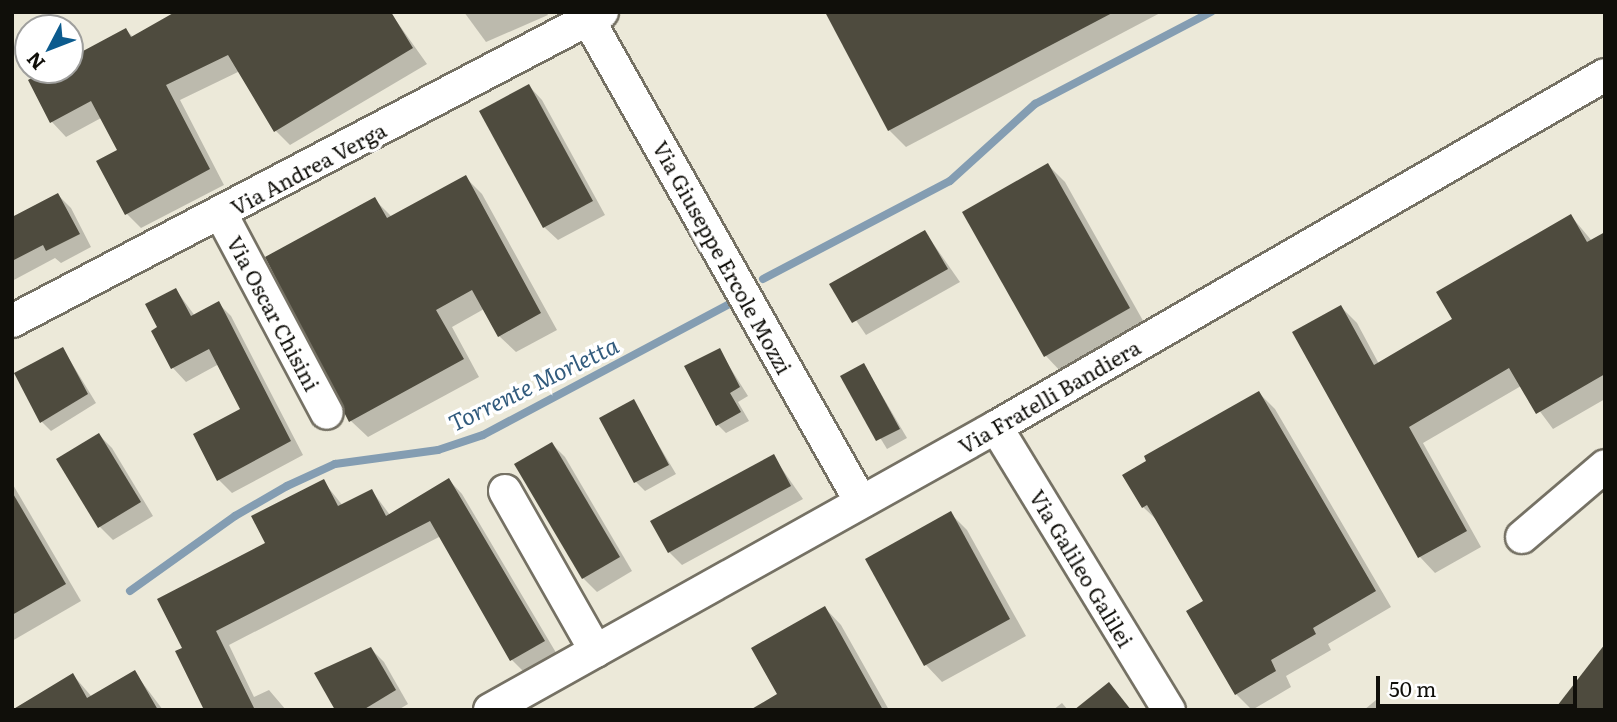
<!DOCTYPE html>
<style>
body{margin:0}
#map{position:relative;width:1617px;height:722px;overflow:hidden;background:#ece9d9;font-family:Literata,serif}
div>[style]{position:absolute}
.shadow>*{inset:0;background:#0003}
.stream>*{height:8px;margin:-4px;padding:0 4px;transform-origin:4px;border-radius:4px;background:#849db2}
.building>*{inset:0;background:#4e4b3e}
.roads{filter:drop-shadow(2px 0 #757164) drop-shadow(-2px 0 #757164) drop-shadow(0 2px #757164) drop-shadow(0 -2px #757164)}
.street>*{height:32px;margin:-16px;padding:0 16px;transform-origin:16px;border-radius:16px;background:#fff}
span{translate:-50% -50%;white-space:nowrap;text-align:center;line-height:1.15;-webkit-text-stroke:7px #fff;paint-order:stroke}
.street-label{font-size:21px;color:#100f0a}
.water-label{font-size:23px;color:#325b7d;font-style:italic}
.frame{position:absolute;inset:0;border:14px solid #100f0a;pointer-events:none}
.north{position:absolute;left:14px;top:14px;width:70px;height:70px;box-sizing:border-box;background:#fff;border:2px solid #9f9f9d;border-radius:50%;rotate:228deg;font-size:19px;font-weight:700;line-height:28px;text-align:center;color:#100f0a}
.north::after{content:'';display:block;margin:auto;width:24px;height:32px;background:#0c5b8e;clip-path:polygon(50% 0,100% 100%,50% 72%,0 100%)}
.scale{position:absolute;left:1376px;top:676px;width:201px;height:32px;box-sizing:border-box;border:4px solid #100f0a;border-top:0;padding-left:9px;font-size:21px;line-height:24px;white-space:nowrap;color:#100f0a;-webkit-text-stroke:5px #fff;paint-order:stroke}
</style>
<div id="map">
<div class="shadow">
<i style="clip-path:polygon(390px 12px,427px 64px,290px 145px,275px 130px,240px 71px,180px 100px,224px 185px,141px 228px,126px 213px,119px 151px,101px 118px,66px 137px,52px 122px,50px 70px,70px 70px,70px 60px,126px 30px,134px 38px)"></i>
<i style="clip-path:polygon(464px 12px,546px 12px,548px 15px,486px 42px)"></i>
<i style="clip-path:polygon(827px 12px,1162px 12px,906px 147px,889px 130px)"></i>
<i style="clip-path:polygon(529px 86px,542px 100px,605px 215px,558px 240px,544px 227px)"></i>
<i style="clip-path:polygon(1048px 165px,1065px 182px,1146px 326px,1062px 373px,1046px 356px)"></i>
<i style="clip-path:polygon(465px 177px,482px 194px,557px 330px,516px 352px,499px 336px,484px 309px,452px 327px,479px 377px,368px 437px,351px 421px,374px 199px,392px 217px)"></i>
<i style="clip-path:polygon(58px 195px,71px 208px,91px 247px,61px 263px,55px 258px,12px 281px,12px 219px)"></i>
<i style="clip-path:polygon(1571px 216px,1592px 241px,1605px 234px,1605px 399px,1553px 429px,1521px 386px,1423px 443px,1481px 547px,1435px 573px,1420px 557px,1341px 307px,1357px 323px,1379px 364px,1454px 320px)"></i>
<i style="clip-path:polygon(925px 232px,960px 282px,866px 335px,832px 285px)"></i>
<i style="clip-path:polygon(176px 290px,195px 316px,218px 303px,231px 316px,303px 455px,232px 493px,219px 480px,243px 410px,219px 364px,186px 382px,173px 368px,153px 331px,159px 328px)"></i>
<i style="clip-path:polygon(63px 349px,96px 403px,51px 431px,42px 422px)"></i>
<i style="clip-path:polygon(719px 350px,748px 396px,738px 402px,749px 421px,726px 433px,717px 424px)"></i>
<i style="clip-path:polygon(864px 365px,907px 438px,887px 449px,843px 377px)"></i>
<i style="clip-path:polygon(1259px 393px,1275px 409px,1391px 607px,1328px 644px,1331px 650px,1286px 676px,1291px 687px,1252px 710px,1236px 694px,1205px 602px,1160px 523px,1143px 507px)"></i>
<i style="clip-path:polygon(633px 402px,676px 474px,645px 491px,636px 482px)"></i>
<i style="clip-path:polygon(99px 435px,112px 448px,153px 516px,113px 540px,100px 527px,59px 460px)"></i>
<i style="clip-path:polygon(552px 444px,565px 457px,632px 571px,597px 592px,583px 578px,517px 465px)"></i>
<i style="clip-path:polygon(773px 456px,803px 499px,682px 565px,669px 552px)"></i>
<i style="clip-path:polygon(449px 480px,462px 494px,558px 656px,526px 674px,512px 660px,441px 536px,229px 645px,254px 697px,269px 690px,286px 710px,216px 710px,184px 649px,323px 481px,343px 506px,372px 491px,390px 515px)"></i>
<i style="clip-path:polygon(12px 483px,81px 601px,12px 641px)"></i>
<i style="clip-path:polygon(951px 514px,967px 530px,1026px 636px,942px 682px,926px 665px,867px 560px)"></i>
<i style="clip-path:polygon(825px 608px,841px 625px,889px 710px,752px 710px,779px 695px)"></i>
<i style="clip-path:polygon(371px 649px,384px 662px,408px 704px,398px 710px,337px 710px)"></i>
<i style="clip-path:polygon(135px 673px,163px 710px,12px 710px,73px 675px,92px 697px)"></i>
<i style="clip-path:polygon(1376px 700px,1385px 710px,1364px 710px)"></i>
<i style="clip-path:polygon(1062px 703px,1068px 710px,1053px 710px)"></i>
</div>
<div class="stream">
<i style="left:763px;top:279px;width:211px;rotate:-27.7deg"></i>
<i style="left:950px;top:181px;width:115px;rotate:-42.2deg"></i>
<i style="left:1035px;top:104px;width:199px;rotate:-27.6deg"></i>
<i style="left:130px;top:591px;width:129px;rotate:-35.5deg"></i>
<i style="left:235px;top:516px;width:60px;rotate:-30deg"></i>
<i style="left:287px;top:486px;width:53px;rotate:-24.6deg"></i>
<i style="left:335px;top:464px;width:104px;rotate:-7.7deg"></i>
<i style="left:438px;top:450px;width:47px;rotate:-18.4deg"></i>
<i style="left:483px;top:435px;width:277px;rotate:-28deg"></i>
</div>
<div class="building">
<i style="clip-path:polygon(175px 12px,391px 12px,413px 48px,274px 132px,228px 55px,166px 85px,210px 169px,125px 215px,96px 161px,117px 150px,91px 101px,50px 123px,28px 80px,46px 70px,70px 70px,70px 58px,126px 28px,131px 37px)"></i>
<i style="clip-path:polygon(825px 12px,1114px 12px,888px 131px)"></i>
<i style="clip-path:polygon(529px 84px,593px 201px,543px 228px,479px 111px)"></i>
<i style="clip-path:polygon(1048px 163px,1130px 308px,1044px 357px,962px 212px)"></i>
<i style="clip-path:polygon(466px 175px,541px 313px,498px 337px,472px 290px,436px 310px,464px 359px,349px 422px,265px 257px,375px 197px,387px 218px)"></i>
<i style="clip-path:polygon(58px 193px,80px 234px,46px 251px,43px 245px,12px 261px,12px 217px)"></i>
<i style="clip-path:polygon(1571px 214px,1587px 242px,1605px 232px,1605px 374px,1536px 414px,1509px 368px,1409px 427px,1467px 531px,1418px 558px,1292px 332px,1341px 305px,1374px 365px,1452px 319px,1436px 292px)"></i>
<i style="clip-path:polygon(925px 230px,948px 269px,852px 323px,829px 284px)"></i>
<i style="clip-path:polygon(176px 288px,191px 316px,219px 301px,291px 441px,217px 481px,193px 434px,240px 409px,209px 349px,171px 369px,151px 331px,157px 327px,145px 304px)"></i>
<i style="clip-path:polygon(63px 347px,88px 394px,40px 423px,14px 373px)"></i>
<i style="clip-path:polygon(720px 348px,740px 387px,730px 393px,741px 412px,716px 426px,684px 366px)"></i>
<i style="clip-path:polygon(864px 363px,900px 429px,876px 441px,840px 376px)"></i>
<i style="clip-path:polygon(1259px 391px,1376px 591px,1313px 628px,1316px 634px,1271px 660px,1276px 671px,1235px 695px,1186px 611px,1203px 601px,1147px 505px,1142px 508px,1122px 475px,1146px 461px,1144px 456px)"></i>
<i style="clip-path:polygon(634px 399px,669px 465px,634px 483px,599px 418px)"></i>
<i style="clip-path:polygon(99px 433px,141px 502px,98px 528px,56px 459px)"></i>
<i style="clip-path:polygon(552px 442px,620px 557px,582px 579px,514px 464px)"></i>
<i style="clip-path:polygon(774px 454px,791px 486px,668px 553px,650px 521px)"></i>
<i style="clip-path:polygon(449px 478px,545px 641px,510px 661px,430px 521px,216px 631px,255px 710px,204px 710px,175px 651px,182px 648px,157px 599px,265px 543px,251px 516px,324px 479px,338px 506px,372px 489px,386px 516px)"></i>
<i style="clip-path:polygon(12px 492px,66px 584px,12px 615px)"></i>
<i style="clip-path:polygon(951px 511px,1010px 619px,924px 666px,865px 559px)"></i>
<i style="clip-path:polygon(825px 606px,883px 710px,750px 710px,777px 694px,751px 648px)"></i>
<i style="clip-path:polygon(1605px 644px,1605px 710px,1554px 710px)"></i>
<i style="clip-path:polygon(371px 647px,396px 690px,363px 710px,335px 710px,314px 673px)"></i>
<i style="clip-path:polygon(135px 670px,158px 710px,12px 710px,73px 673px,87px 698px)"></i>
<i style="clip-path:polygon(1109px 682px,1131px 710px,1074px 710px)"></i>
</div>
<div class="roads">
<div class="street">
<i style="left:584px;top:12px;width:563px;rotate:60.52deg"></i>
<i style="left:221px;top:214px;width:225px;rotate:62deg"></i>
<i style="left:12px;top:321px;width:666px;rotate:-27.64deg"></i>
<i style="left:996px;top:427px;width:332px;rotate:58.6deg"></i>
<i style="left:505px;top:491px;width:184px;rotate:60.4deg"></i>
<i style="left:1522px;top:537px;width:109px;rotate:-40.5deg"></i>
<i style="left:490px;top:710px;width:580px;rotate:-29.22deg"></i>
<i style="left:996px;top:427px;width:703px;rotate:-30.03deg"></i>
</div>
</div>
<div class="street-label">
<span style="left:308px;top:168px;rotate:-28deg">Via Andrea Verga</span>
<span style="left:723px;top:257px;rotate:61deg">Via Giuseppe Ercole Mozzi</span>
<span style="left:274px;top:313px;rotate:62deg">Via Oscar Chisini</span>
<span style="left:1049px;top:396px;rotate:-30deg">Via Fratelli Bandiera</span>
<span style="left:1082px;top:568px;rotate:59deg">Via Galileo Galilei</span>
</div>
<div class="water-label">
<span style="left:533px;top:383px;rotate:-26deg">Torrente Morletta</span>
</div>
<div class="frame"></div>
<div class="north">N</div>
<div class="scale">50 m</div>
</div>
